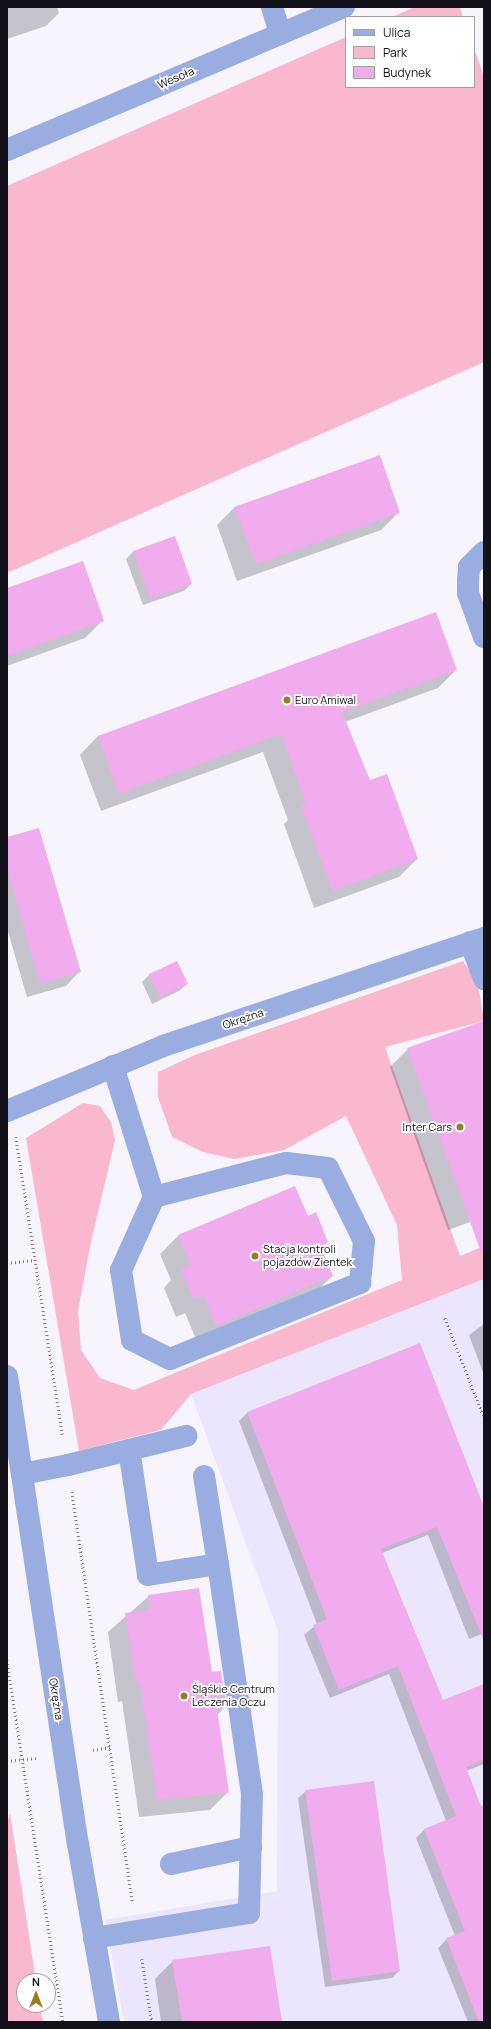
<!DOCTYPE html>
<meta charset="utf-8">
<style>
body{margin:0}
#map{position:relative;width:491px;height:2029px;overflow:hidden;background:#f7f4fe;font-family:Manrope,sans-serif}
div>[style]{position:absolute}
.built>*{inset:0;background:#ece5fe}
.green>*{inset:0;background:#f9b8cd}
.shadow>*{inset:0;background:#0003}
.building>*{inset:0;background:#f0acec}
.path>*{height:2.5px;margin-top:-1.25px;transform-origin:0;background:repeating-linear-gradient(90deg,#807d86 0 1px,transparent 0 4px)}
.minor>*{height:22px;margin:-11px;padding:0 11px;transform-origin:11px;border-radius:11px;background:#9aade1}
.dots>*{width:11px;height:11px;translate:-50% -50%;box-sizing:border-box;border:2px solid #fff;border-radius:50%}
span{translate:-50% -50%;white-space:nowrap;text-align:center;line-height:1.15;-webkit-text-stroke:3.5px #fff;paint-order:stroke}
.street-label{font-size:11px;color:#131119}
.poi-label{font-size:11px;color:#131119}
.left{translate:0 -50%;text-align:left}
.right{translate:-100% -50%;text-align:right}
.frame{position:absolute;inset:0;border:8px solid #131119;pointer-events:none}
.legend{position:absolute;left:345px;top:16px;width:130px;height:72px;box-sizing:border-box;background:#fff;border:1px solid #a1a0a3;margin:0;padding:5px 7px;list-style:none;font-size:12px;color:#131119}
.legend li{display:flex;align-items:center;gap:8px;height:20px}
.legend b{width:20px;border:1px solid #a1a0a3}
.north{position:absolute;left:16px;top:1973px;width:40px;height:40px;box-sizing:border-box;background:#fff;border:1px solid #a1a0a3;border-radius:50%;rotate:0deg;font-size:11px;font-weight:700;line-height:16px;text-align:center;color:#131119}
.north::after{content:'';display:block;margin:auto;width:14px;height:18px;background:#9a7b24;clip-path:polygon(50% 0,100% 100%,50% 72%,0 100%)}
</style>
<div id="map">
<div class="built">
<i style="clip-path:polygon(484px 1279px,484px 2022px,124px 2022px,105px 1920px,277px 1891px,278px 1631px,191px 1394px)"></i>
</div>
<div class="green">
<i style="clip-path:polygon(415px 7px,460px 7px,463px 17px,392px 17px)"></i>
<i style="clip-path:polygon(346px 37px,346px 87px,474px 87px,474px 48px,484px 77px,484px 362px,7px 573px,7px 186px)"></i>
<i style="clip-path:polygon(463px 961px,478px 984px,484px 1021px,385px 1047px,460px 1256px,484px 1246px,484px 1279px,191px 1394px,161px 1430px,79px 1451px,26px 1138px,83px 1103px,100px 1106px,111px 1122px,115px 1140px,91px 1242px,78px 1311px,81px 1350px,100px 1378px,134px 1390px,177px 1372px,402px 1280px,397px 1225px,346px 1116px,284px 1150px,234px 1159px,203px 1152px,172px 1137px,158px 1097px,158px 1072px,195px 1055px)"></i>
<i style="clip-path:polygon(10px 1813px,36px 1981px,24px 1981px,24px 2005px,40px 2005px,43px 2022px,7px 2022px,7px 1824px)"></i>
</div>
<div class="shadow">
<i style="clip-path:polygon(7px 7px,57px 7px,59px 13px,46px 26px,7px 39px)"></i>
<i style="clip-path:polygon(235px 507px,399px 512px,381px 530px,237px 581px,217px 525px)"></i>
<i style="clip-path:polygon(174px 538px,191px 584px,184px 591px,143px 605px,126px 559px,133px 552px)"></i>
<i style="clip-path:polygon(7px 589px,103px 620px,85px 638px,7px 666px)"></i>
<i style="clip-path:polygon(456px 670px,438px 688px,345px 722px,369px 781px,417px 859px,399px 877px,314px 908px,284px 824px,288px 820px,263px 752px,101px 811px,80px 755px,98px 736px)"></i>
<i style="clip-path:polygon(7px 838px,79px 972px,66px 986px,27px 997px,7px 928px)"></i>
<i style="clip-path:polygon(177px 962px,187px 984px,179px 991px,152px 1004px,142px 982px,149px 975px)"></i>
<i style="clip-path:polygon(484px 1023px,484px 1217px,448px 1230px,390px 1067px,408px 1049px)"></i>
<i style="clip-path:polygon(295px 1188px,307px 1217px,327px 1242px,320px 1249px,332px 1276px,314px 1294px,198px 1344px,185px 1313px,176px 1317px,164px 1288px,171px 1280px,160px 1254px,178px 1236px)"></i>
<i style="clip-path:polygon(484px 1324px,484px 1375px,469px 1335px)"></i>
<i style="clip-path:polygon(248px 1412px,484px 1509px,484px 1633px,469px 1639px,428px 1535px,382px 1553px,443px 1701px,484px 1685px,484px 1764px,466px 1771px,484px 1816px,484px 2022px,468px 2022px,438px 1948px,447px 1939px,455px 1936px,416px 1838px,424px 1830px,446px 1821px,389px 1674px,330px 1698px,304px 1635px,317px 1624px,239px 1421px)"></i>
<i style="clip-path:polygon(149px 1596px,225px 1707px,217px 1715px,228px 1792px,210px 1810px,139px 1817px,122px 1701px,118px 1702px,108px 1632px)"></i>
<i style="clip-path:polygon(306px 1791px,399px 1971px,392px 1978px,325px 1987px,298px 1798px)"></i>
<i style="clip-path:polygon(173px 1961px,281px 2022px,161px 2022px,155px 1979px)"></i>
</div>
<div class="building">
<i style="clip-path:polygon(380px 455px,400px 513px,256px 564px,234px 507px)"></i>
<i style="clip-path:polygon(175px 536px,192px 584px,150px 599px,133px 551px)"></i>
<i style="clip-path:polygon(83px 561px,104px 621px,7px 656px,7px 588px)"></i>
<i style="clip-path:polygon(436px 612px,457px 670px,342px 712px,370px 780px,387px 774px,418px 859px,332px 891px,301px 805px,306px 803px,281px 734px,119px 794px,98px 736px)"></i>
<i style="clip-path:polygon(39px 828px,81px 972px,40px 984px,7px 868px,7px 837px)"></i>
<i style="clip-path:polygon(177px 961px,188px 984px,160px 997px,149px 974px)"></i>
<i style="clip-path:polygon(484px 1021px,484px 1252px,481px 1252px,407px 1048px)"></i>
<i style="clip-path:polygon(295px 1186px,308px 1216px,316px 1212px,328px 1242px,321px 1247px,333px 1276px,216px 1326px,203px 1296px,194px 1299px,181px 1269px,190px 1264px,178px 1235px)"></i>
<i style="clip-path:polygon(420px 1343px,484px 1507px,484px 1641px,437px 1527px,381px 1549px,443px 1700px,484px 1684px,484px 1760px,466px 1767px,481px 1806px,484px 1805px,484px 2022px,479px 2022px,446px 1938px,465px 1931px,424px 1829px,456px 1816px,398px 1666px,339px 1690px,313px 1625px,327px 1619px,247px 1412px)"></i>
<i style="clip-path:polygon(199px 1588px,212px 1672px,221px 1671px,227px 1707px,217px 1709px,229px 1793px,157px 1800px,140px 1684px,136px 1684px,125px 1613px,150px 1610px,148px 1595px)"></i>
<i style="clip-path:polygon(374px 1781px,400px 1971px,332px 1981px,305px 1790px)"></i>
<i style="clip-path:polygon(270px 1946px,282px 2022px,182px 2022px,172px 1960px)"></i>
</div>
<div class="path">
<i style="left:16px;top:1137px;width:303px;rotate:81.1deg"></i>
<i style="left:7px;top:1263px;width:28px;rotate:-6deg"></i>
<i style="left:445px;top:1318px;width:106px;rotate:68.5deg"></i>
<i style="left:72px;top:1492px;width:416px;rotate:81.6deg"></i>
<i style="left:7px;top:1660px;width:366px;rotate:81.2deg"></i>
<i style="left:93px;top:1750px;width:19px;rotate:-9deg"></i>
<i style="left:7px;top:1761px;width:29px;rotate:-6deg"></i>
<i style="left:142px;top:1959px;width:64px;rotate:81deg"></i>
</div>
<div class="minor">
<i style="left:272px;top:7px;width:28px;rotate:73deg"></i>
<i style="left:7px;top:150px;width:366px;rotate:-23deg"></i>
<i style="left:484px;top:552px;width:21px;rotate:135deg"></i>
<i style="left:469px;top:567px;width:15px;rotate:94deg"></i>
<i style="left:468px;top:582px;width:11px;rotate:90deg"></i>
<i style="left:468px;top:593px;width:47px;rotate:70deg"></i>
<i style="left:470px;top:942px;width:40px;rotate:69deg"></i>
<i style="left:113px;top:1066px;width:137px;rotate:72.6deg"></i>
<i style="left:154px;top:1197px;width:80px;rotate:114.3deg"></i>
<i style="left:121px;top:1270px;width:71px;rotate:81.1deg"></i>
<i style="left:132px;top:1340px;width:42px;rotate:26.6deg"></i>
<i style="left:170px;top:1359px;width:205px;rotate:-21.8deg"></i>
<i style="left:360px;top:1283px;width:42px;rotate:-84.6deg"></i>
<i style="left:364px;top:1241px;width:81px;rotate:-116.3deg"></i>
<i style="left:328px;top:1168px;width:42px;rotate:-173.2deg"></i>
<i style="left:286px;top:1163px;width:136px;rotate:165.6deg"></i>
<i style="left:7px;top:1111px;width:169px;rotate:-22.6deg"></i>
<i style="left:163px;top:1046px;width:339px;rotate:-18.6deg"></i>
<i style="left:7px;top:1376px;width:473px;rotate:81.4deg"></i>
<i style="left:78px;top:1844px;width:181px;rotate:80.1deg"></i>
<i style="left:22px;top:1474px;width:47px;rotate:-11.1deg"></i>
<i style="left:68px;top:1465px;width:122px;rotate:-13.8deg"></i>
<i style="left:204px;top:1476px;width:89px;rotate:81deg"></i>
<i style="left:171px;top:1864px;width:82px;rotate:-12deg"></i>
<i style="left:94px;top:1938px;width:157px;rotate:-9.2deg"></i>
<i style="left:249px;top:1913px;width:119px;rotate:-88.6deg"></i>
<i style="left:252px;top:1794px;width:232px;rotate:-98.4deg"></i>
<i style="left:218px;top:1564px;width:71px;rotate:171.1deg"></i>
<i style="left:148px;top:1575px;width:126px;rotate:-98.6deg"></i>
</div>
<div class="dots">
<i style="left:287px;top:700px;background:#9a7b24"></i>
<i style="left:460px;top:1127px;background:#9a7b24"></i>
<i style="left:255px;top:1256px;background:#9a7b24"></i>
<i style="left:184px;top:1696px;background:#9a7b24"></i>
</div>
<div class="street-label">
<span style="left:176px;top:78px;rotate:-23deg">Wesoła</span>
<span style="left:243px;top:1019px;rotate:-19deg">Okrężna</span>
<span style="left:56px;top:1699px;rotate:81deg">Okrężna</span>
</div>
<div class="poi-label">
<span class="left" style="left:295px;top:700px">Euro Amiwal</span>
<span class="right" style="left:452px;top:1127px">Inter Cars</span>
<span class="left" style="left:263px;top:1256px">Stacja kontroli<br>pojazdów Zientek</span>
<span class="left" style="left:192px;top:1696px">Śląśkie Centrum<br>Leczenia Oczu</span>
</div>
<div class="frame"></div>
<ul class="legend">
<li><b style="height:5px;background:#9aade1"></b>Ulica</li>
<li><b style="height:11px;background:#f9b8cd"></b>Park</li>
<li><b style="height:11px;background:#f0acec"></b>Budynek</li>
</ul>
<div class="north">N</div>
</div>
